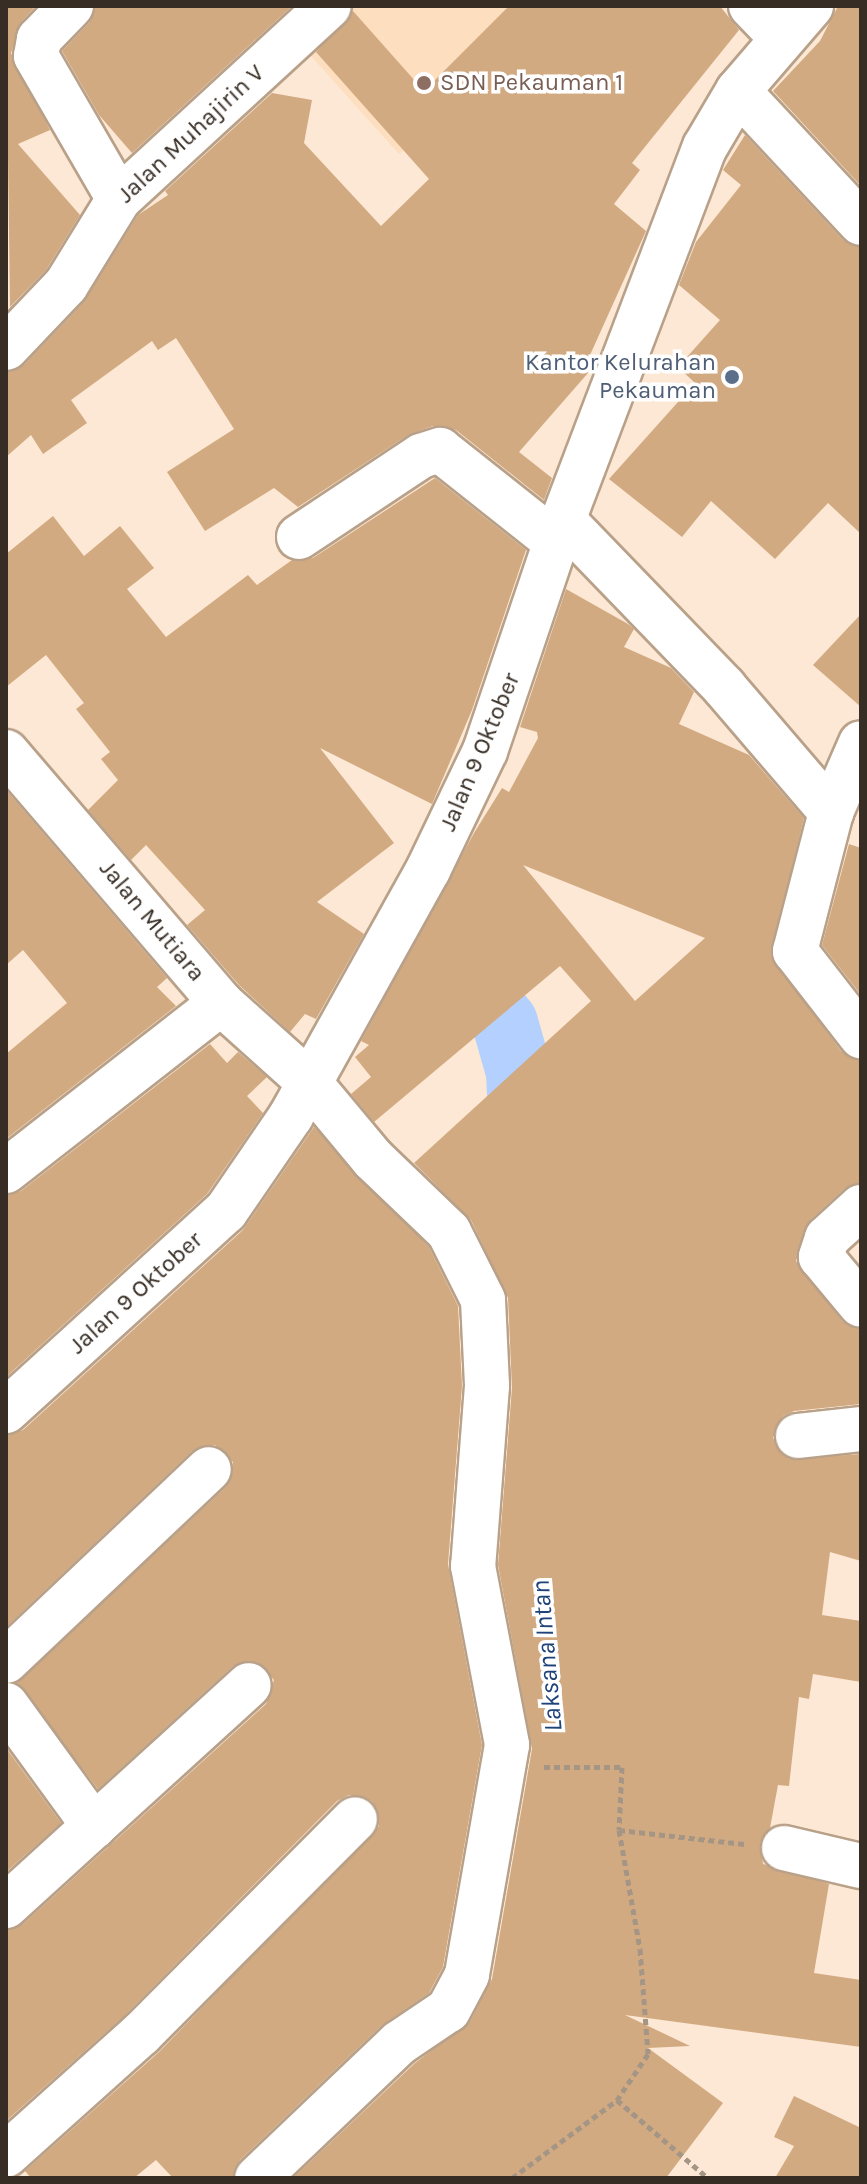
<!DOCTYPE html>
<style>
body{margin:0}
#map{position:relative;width:867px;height:2184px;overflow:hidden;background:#fce8d4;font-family:Karla,sans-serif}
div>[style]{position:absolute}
.built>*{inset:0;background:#fddebf}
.river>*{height:66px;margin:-33px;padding:0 33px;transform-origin:33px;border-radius:33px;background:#b3d0fe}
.building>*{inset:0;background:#d2aa82}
.path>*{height:5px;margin-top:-2.5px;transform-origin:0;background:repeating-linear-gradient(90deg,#a49585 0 6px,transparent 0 10px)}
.roads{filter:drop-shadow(2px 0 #b9a189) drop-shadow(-2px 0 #b9a189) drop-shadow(0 2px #b9a189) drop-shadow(0 -2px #b9a189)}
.minor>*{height:44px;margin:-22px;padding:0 22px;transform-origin:22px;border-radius:22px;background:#fff}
.dots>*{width:22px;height:22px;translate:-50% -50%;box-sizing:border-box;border:4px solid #fff;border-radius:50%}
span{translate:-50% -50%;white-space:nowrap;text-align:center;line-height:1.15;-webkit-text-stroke:7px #fff;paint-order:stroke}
.education-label{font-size:24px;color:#785e54}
.left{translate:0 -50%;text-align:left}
.street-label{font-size:24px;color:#372d24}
.service-label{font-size:24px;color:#4e5e75}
.right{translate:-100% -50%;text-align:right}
.water-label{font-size:26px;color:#1f4278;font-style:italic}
.frame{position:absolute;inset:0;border:8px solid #372d24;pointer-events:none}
</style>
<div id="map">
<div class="built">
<i style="clip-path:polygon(345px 6px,590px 6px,399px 154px,302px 46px)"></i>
</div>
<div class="river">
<i style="left:444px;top:947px;width:97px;rotate:51.2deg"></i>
<i style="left:505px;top:1023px;width:51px;rotate:74.1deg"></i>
<i style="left:519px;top:1072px;width:88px;rotate:87.4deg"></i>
</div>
<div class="building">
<i style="clip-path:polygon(6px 6px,36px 6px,21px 22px,11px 53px,50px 130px,18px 144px,80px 215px,46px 270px,10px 307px)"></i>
<i style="clip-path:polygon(95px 6px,292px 6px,132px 153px,99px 115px,62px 51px,89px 23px)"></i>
<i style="clip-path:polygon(509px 6px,720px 6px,739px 30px,632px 163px,640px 170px,614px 204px,646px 231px,590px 355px,595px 365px,519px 452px,552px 478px,544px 500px,456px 430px,433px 426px,408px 435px,298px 507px,274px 488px,205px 531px,167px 472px,234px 429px,176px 338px,158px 350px,152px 341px,71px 400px,87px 423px,43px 454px,31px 435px,6px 457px,6px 372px,24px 365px,84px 302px,138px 215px,168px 195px,165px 191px,272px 93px,312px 100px,304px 143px,381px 226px,429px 179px,316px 52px,353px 11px,424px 91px)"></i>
<i style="clip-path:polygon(838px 6px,861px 6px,861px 186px,773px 91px,820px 41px)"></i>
<i style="clip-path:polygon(745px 135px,843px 240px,861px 247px,861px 534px,828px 503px,775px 559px,711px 501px,682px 537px,609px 479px,695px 383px,678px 367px,720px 320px,679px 285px,696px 242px,741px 185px,723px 170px)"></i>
<i style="clip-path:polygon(435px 478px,526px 550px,472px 710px,432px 804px,320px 748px,394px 843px,317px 902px,364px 934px,316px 1019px,305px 1014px,290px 1032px,239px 985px,187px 925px,205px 910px,146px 845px,131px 860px,88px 810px,118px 780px,101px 759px,110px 752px,76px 709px,84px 703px,46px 655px,6px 687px,6px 554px,53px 516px,84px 556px,120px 526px,154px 568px,127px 589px,166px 637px,248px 575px,257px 585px,292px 560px,313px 558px)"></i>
<i style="clip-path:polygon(evenodd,566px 589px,628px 624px,634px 629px,624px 647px,671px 668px,694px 692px,679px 724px,749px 755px,804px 818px,771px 957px,841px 1051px,861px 1060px,861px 1183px,844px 1189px,810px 1220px,796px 1261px,842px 1321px,861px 1329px,861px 1404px,794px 1411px,783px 1416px,773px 1438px,789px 1459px,861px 1454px,861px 1561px,830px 1552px,822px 1615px,861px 1621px,861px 1682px,813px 1674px,809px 1699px,799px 1697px,789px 1786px,778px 1785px,770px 1828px,760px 1843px,763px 1864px,829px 1884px,814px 1973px,861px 1980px,861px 2047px,625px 2015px,690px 2046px,648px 2048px,723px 2103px,666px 2178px,293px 2178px,415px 2063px,470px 2022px,492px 1979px,532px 1749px,498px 1565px,512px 1388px,508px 1298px,471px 1220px,414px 1163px,591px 1001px,560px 966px,374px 1122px,351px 1094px,371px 1077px,355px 1057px,369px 1045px,361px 1041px,474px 833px,502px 788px,509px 792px,538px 738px,537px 732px,520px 727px,566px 589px,523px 865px,705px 938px,635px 1001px,523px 865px)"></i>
<i style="clip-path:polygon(861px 614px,861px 707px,813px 665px)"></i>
<i style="clip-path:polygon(6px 790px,167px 978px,157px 987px,176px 1006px,6px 1139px,6px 1054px,67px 1003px,23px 950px,6px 965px)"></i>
<i style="clip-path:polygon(849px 844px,861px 848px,861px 995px,822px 945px)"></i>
<i style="clip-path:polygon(210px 1044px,227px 1063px,238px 1052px,267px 1077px,247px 1096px,263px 1113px,207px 1194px,6px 1377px,6px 1195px,21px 1191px)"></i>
<i style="clip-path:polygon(314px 1127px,429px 1247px,458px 1306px,462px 1386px,448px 1564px,482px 1745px,443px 1967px,429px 1993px,382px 2025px,240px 2160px,233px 2178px,173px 2178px,156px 2160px,134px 2178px,31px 2178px,25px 2171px,159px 2052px,379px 1826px,372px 1801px,349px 1795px,337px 1801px,124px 2016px,6px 2121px,6px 1930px,23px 1924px,266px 1704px,274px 1680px,257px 1662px,233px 1666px,98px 1789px,17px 1683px,226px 1487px,233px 1462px,215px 1445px,192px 1451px,7px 1626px,6px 1435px,23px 1430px,243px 1230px)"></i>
<i style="clip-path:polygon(6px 1748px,61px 1823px,6px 1872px)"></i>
<i style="clip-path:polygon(794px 2096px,861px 2128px,861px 2178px,775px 2178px,794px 2146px,774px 2137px)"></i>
</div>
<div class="path">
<i style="left:544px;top:1767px;width:78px"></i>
<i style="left:622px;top:1767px;width:63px;rotate:92.7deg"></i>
<i style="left:619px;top:1830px;width:126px;rotate:6.4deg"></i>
<i style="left:619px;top:1830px;width:121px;rotate:80deg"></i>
<i style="left:640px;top:1949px;width:105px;rotate:85.6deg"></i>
<i style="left:648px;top:2054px;width:55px;rotate:124deg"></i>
<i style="left:617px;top:2100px;width:120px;rotate:40.6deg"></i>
<i style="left:512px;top:2178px;width:131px;rotate:-36.6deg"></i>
</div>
<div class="roads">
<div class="minor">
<i style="left:71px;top:6px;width:46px;rotate:134.1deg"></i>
<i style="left:39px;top:39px;width:17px;rotate:100deg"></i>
<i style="left:36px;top:56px;width:165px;rotate:59.9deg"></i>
<i style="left:751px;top:6px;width:45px;rotate:45.9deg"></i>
<i style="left:738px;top:91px;width:180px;rotate:47deg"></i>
<i style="left:6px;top:348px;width:87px;rotate:-46.4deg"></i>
<i style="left:66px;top:285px;width:101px;rotate:-58.4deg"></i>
<i style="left:119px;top:199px;width:285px;rotate:-42.6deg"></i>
<i style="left:563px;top:520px;width:232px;rotate:46deg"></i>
<i style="left:724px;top:687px;width:165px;rotate:49.4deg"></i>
<i style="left:831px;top:812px;width:75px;rotate:-66.5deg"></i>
<i style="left:299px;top:537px;width:146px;rotate:-33.6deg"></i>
<i style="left:421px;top:456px;width:20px;rotate:-18deg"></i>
<i style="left:440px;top:450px;width:148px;rotate:38.4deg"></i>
<i style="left:6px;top:752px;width:330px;rotate:49.4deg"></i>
<i style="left:221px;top:1003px;width:117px;rotate:41.9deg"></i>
<i style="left:308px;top:1081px;width:102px;rotate:50.2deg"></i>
<i style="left:373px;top:1159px;width:105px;rotate:43.8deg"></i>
<i style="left:449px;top:1232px;width:76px;rotate:63.4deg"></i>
<i style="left:483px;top:1300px;width:86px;rotate:87.3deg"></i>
<i style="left:487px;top:1386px;width:181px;rotate:94.4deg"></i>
<i style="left:473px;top:1566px;width:182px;rotate:79.2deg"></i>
<i style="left:507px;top:1745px;width:233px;rotate:99.9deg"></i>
<i style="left:467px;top:1975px;width:40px;rotate:118deg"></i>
<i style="left:448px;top:2010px;width:59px;rotate:146deg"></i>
<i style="left:399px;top:2043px;width:196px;rotate:136.4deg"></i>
<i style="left:831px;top:812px;width:144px;rotate:104.5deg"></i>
<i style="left:795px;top:951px;width:108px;rotate:52.2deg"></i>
<i style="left:6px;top:1171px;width:273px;rotate:-38deg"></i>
<i style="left:861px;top:1207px;width:46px;rotate:137.6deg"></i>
<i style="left:827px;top:1238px;width:20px;rotate:108deg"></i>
<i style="left:821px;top:1257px;width:62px;rotate:50.2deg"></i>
<i style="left:6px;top:1411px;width:297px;rotate:-42.3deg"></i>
<i style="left:226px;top:1211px;width:115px;rotate:-55.6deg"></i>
<i style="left:291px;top:1116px;width:282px;rotate:-60.9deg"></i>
<i style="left:428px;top:870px;width:132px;rotate:-64.4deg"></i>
<i style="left:485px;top:751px;width:244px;rotate:-71.3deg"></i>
<i style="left:563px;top:520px;width:399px;rotate:-69.2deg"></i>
<i style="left:705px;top:147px;width:65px;rotate:-59.5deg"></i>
<i style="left:738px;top:91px;width:112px;rotate:-49.3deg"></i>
<i style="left:798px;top:1436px;width:63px;rotate:-6.3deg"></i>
<i style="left:6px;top:1661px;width:279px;rotate:-43.4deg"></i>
<i style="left:6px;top:1705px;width:150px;rotate:54deg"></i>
<i style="left:784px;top:1848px;width:79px;rotate:13.2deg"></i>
<i style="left:6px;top:1906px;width:328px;rotate:-42.3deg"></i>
<i style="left:6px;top:2155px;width:181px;rotate:-41.9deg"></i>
<i style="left:141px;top:2034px;width:303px;rotate:-45.1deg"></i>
</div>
</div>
<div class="dots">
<i style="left:424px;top:83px;background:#8d6e63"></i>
<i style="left:732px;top:377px;background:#5c6f8a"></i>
</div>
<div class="education-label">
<span class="left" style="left:440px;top:83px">SDN Pekauman 1</span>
</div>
<div class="street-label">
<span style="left:191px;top:134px;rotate:-43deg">Jalan Muhajirin V</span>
<span style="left:480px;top:752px;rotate:-67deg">Jalan 9 Oktober</span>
<span style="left:152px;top:921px;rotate:50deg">Jalan Mutiara</span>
<span style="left:136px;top:1293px;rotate:-42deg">Jalan 9 Oktober</span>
</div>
<div class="service-label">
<span class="right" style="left:716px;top:377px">Kantor Kelurahan<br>Pekauman</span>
</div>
<div class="water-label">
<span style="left:547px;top:1656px;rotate:-95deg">Laksana Intan</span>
</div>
<div class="frame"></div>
</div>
